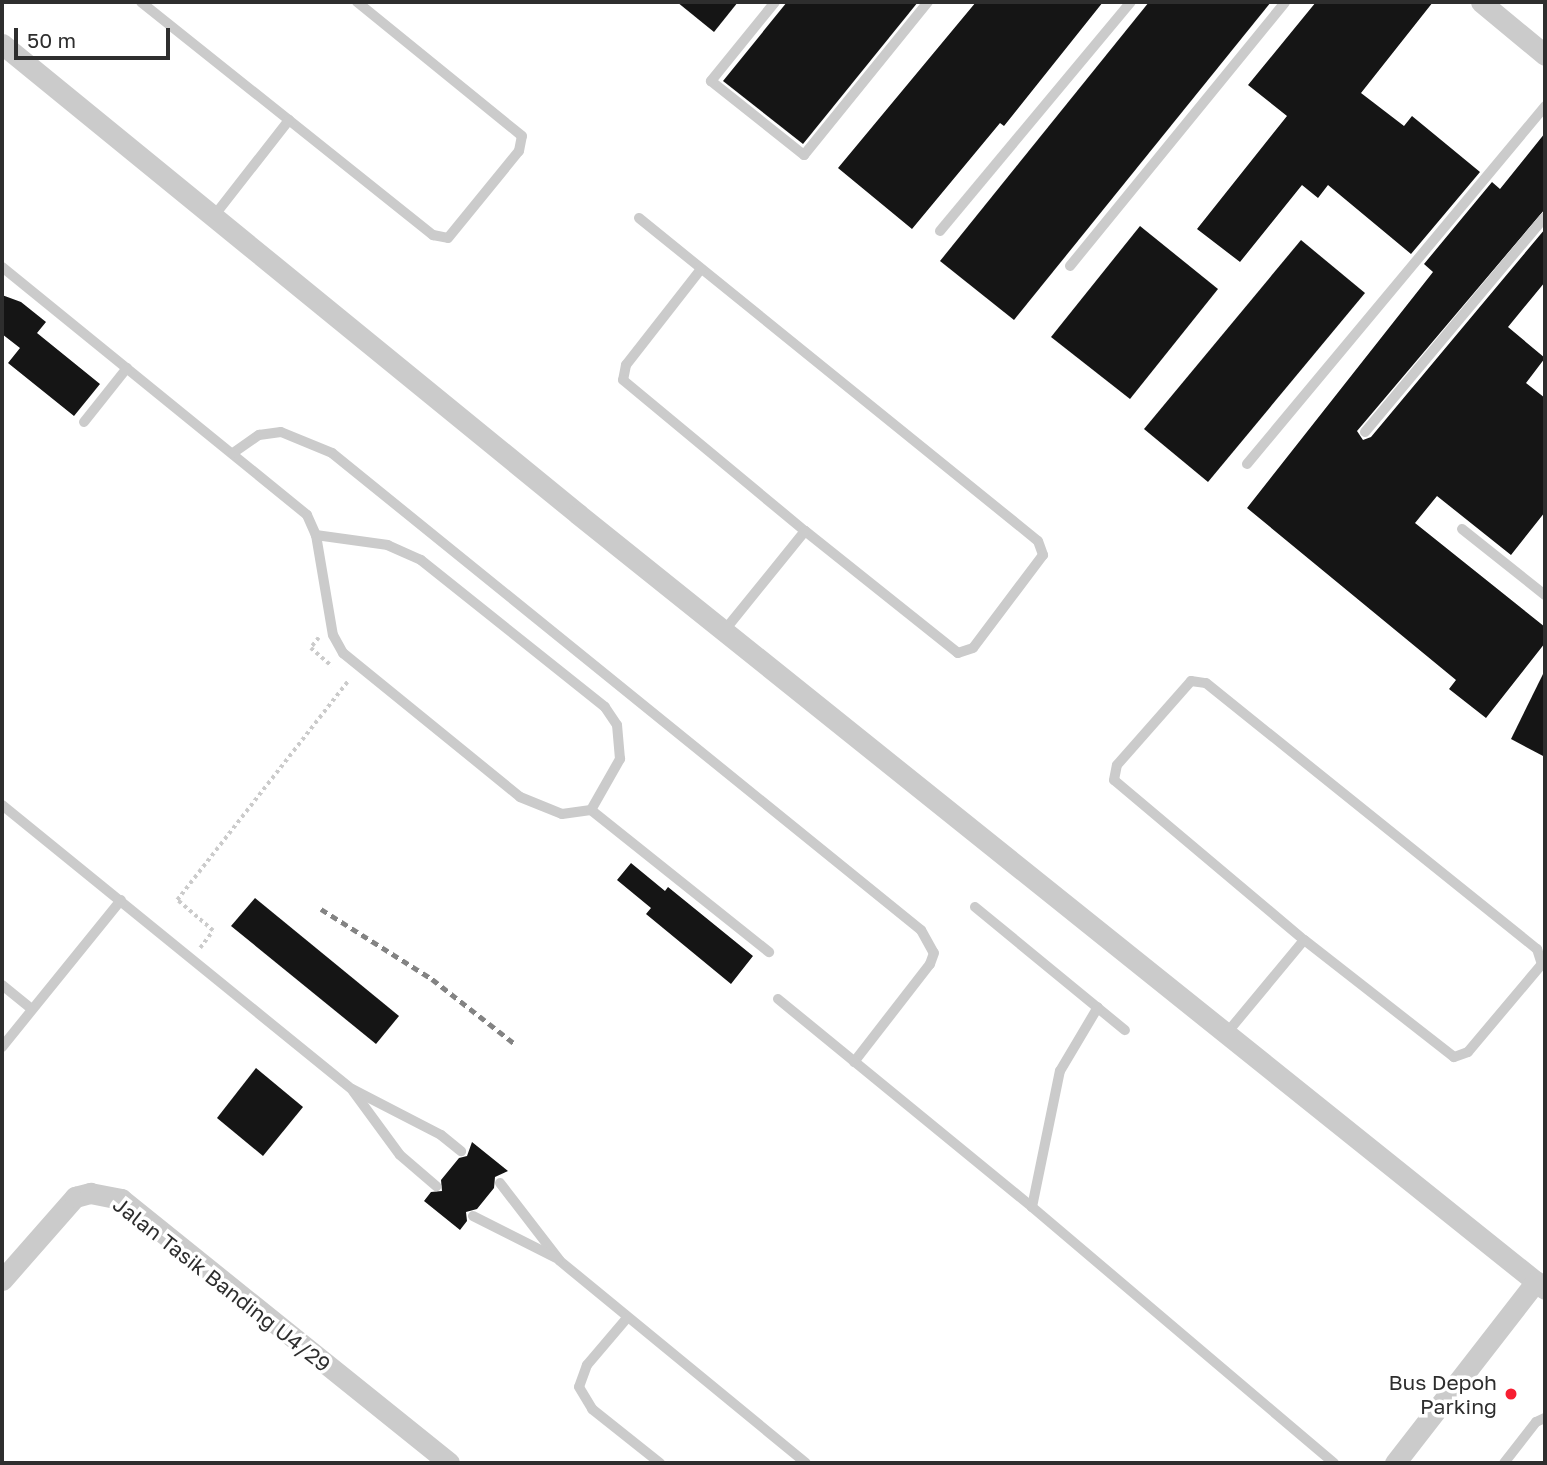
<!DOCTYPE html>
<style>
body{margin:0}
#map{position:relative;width:1547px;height:1465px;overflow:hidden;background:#fff;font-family:"Golos Text",sans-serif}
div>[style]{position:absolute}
.building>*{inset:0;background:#151515}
.path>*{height:3.5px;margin-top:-1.75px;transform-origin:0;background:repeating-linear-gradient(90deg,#cbcbcb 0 3.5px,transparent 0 7px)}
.lane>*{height:10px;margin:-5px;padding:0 5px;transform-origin:5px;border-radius:5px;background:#cbcbcb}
.street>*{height:21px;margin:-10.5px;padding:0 10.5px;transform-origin:10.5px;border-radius:10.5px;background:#cbcbcb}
.rail>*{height:5px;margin-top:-2.5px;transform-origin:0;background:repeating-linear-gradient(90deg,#838383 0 7px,transparent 0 12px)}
.dots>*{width:19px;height:19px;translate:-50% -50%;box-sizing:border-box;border:4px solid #fff;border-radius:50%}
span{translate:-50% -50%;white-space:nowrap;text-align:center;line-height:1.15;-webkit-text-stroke:7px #fff;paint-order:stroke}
.street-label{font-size:21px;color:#2e2e2e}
.poi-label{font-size:21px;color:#2e2e2e}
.right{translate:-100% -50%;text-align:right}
.frame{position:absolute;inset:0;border:4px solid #2e2e2e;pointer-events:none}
.scale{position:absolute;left:14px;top:28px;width:156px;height:32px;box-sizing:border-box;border:4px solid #2e2e2e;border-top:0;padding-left:9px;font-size:21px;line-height:24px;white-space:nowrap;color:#2e2e2e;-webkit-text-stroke:5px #fff;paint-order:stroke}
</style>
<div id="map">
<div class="building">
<i style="clip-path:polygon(677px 2px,738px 2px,714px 32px)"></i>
<i style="clip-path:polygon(787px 2px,918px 2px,803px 144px,723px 81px)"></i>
<i style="clip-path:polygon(976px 2px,1103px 2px,1004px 126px,1000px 123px,912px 229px,838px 168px)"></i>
<i style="clip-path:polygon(1149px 2px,1271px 2px,1014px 320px,940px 261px)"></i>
<i style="clip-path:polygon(1316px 2px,1433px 2px,1361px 93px,1404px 126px,1412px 116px,1480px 172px,1411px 254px,1328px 185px,1318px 198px,1302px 185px,1240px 262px,1197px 229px,1287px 116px,1248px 85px)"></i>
<i style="clip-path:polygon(1545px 133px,1545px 209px,1357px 431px,1363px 440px,1371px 437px,1545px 229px,1545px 282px,1508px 327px,1545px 358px,1526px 383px,1545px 398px,1545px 512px,1511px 555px,1437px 496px,1415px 523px,1545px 627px,1545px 643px,1486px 718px,1449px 689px,1456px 680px,1247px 508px,1433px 272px,1424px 264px,1492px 182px,1500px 189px)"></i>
<i style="clip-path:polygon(1140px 226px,1218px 289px,1130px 399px,1051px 337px)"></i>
<i style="clip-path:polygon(1301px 240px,1365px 293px,1208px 482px,1144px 429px)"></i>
<i style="clip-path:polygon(2px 295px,21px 302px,46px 322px,37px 333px,100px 384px,74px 416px,8px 363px,20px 348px,2px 334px)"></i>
<i style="clip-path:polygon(1545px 670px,1545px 757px,1511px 739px)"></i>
<i style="clip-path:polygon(631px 863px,665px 891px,668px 887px,753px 956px,731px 984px,646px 914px,651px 908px,617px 880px)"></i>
<i style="clip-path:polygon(255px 898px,399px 1016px,376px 1044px,231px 926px)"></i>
<i style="clip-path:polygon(256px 1068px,303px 1107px,263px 1156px,217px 1118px)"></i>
<i style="clip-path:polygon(472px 1142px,508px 1171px,495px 1177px,494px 1188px,477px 1209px,466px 1212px,467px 1221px,460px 1230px,424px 1201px,431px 1192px,442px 1191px,441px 1180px,459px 1158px,467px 1156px)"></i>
</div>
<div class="path">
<i style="left:319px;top:638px;width:13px;rotate:129deg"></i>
<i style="left:311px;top:648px;width:28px;rotate:41deg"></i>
<i style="left:200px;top:948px;width:21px;rotate:-53deg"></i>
<i style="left:213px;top:931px;width:48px;rotate:-139.3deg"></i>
<i style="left:177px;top:900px;width:279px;rotate:-52deg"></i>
</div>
<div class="lane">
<i style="left:141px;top:2px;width:374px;rotate:38.6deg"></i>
<i style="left:433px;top:235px;width:15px;rotate:11deg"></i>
<i style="left:448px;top:238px;width:112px;rotate:-50.8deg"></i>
<i style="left:519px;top:151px;width:15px;rotate:-79deg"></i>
<i style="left:522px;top:136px;width:213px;rotate:-140.9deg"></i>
<i style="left:775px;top:2px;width:102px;rotate:129deg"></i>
<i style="left:711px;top:81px;width:119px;rotate:38.5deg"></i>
<i style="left:804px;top:155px;width:197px;rotate:-51deg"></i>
<i style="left:214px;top:216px;width:122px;rotate:-52deg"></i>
<i style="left:639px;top:218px;width:513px;rotate:38.99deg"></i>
<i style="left:1038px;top:541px;width:15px;rotate:70deg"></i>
<i style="left:1043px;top:555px;width:116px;rotate:127deg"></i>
<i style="left:973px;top:648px;width:16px;rotate:162deg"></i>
<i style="left:958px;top:653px;width:196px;rotate:-141.4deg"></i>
<i style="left:940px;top:231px;width:298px;rotate:-50.2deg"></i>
<i style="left:1070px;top:266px;width:340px;rotate:-50.8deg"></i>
<i style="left:2px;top:267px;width:393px;rotate:39.1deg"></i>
<i style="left:307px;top:515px;width:22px;rotate:66deg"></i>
<i style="left:316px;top:535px;width:101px;rotate:80.4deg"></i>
<i style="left:333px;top:635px;width:21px;rotate:61deg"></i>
<i style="left:343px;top:653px;width:228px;rotate:39.1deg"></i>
<i style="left:520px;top:797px;width:45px;rotate:22deg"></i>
<i style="left:562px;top:814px;width:29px;rotate:-8deg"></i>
<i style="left:591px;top:810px;width:59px;rotate:-60.4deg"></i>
<i style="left:620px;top:759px;width:34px;rotate:-95deg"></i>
<i style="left:617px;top:725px;width:22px;rotate:-124deg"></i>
<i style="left:605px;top:707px;width:236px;rotate:-141.4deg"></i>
<i style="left:421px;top:560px;width:36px;rotate:-156deg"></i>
<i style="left:388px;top:545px;width:73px;rotate:-172.1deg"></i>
<i style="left:701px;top:269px;width:122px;rotate:128deg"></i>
<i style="left:626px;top:365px;width:15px;rotate:101deg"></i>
<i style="left:623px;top:380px;width:236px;rotate:39.7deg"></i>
<i style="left:805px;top:531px;width:129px;rotate:129deg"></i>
<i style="left:84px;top:422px;width:69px;rotate:-51.5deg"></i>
<i style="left:1365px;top:432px;width:280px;rotate:-50.1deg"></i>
<i style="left:233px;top:453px;width:32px;rotate:-35deg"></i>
<i style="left:259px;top:435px;width:22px;rotate:-8deg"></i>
<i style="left:281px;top:432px;width:55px;rotate:22.4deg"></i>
<i style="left:332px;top:453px;width:758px;rotate:39deg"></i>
<i style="left:921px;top:930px;width:26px;rotate:61deg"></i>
<i style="left:934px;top:953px;width:12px;rotate:110deg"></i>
<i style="left:930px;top:964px;width:124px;rotate:127.8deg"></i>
<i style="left:1247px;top:464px;width:466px;rotate:-50.2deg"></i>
<i style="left:1462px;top:529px;width:106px;rotate:38.5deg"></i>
<i style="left:2px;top:805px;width:451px;rotate:39.1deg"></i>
<i style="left:352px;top:1089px;width:100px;rotate:27.3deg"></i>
<i style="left:441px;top:1135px;width:26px;rotate:39deg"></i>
<i style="left:591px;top:810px;width:228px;rotate:38.6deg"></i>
<i style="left:975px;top:907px;width:194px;rotate:39.4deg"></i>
<i style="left:2px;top:985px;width:38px;rotate:39deg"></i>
<i style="left:778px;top:999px;width:328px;rotate:39.3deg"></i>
<i style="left:1032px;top:1207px;width:396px;rotate:40.3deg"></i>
<i style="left:1226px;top:1034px;width:122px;rotate:-50.3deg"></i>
<i style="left:1304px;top:940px;width:248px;rotate:-139.9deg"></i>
<i style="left:1114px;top:780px;width:15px;rotate:-79deg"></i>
<i style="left:1117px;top:765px;width:112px;rotate:-48.6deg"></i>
<i style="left:1191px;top:681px;width:15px;rotate:8deg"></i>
<i style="left:1206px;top:683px;width:425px;rotate:38.8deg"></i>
<i style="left:1537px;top:949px;width:16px;rotate:72deg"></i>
<i style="left:1542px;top:964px;width:115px;rotate:130.1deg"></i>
<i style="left:1468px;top:1052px;width:15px;rotate:160deg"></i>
<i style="left:1454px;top:1057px;width:190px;rotate:-142deg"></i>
<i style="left:2px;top:1047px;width:189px;rotate:-51deg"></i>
<i style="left:353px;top:1091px;width:79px;rotate:53.7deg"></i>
<i style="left:400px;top:1155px;width:48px;rotate:40.7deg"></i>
<i style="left:500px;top:1183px;width:98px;rotate:52.4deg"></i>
<i style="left:560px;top:1261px;width:318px;rotate:39.4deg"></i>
<i style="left:1032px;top:1207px;width:139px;rotate:-78.4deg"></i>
<i style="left:1060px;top:1071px;width:74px;rotate:-59.3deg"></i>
<i style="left:473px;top:1216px;width:95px;rotate:26.8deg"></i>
<i style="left:627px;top:1318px;width:62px;rotate:130.4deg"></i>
<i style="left:587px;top:1365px;width:23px;rotate:110deg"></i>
<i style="left:579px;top:1387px;width:26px;rotate:59deg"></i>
<i style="left:592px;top:1409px;width:87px;rotate:38.5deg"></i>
<i style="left:1504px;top:1463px;width:52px;rotate:-52deg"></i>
<i style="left:1536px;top:1422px;width:10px;rotate:-24deg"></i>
</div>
<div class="street">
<i style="left:1481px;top:2px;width:83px;rotate:39.6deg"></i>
<i style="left:2px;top:44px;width:743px;rotate:39.21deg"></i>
<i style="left:578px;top:514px;width:1239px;rotate:38.71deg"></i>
<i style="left:2px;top:1280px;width:111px;rotate:-48.7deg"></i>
<i style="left:75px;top:1197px;width:16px;rotate:-15deg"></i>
<i style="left:90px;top:1193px;width:32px;rotate:11deg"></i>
<i style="left:121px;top:1199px;width:421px;rotate:38.8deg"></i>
<i style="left:1395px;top:1463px;width:230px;rotate:-52.2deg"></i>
</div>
<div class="rail">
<i style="left:321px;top:909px;width:131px;rotate:32.2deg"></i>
<i style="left:432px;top:979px;width:105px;rotate:38.1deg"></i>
</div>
<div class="dots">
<i style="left:1511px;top:1394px;background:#f71e31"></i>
</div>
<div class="street-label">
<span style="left:222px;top:1284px;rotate:38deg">Jalan Tasik Banding U4/29</span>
</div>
<div class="poi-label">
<span class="right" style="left:1497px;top:1394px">Bus Depoh<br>Parking</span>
</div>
<div class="frame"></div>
<div class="scale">50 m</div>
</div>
